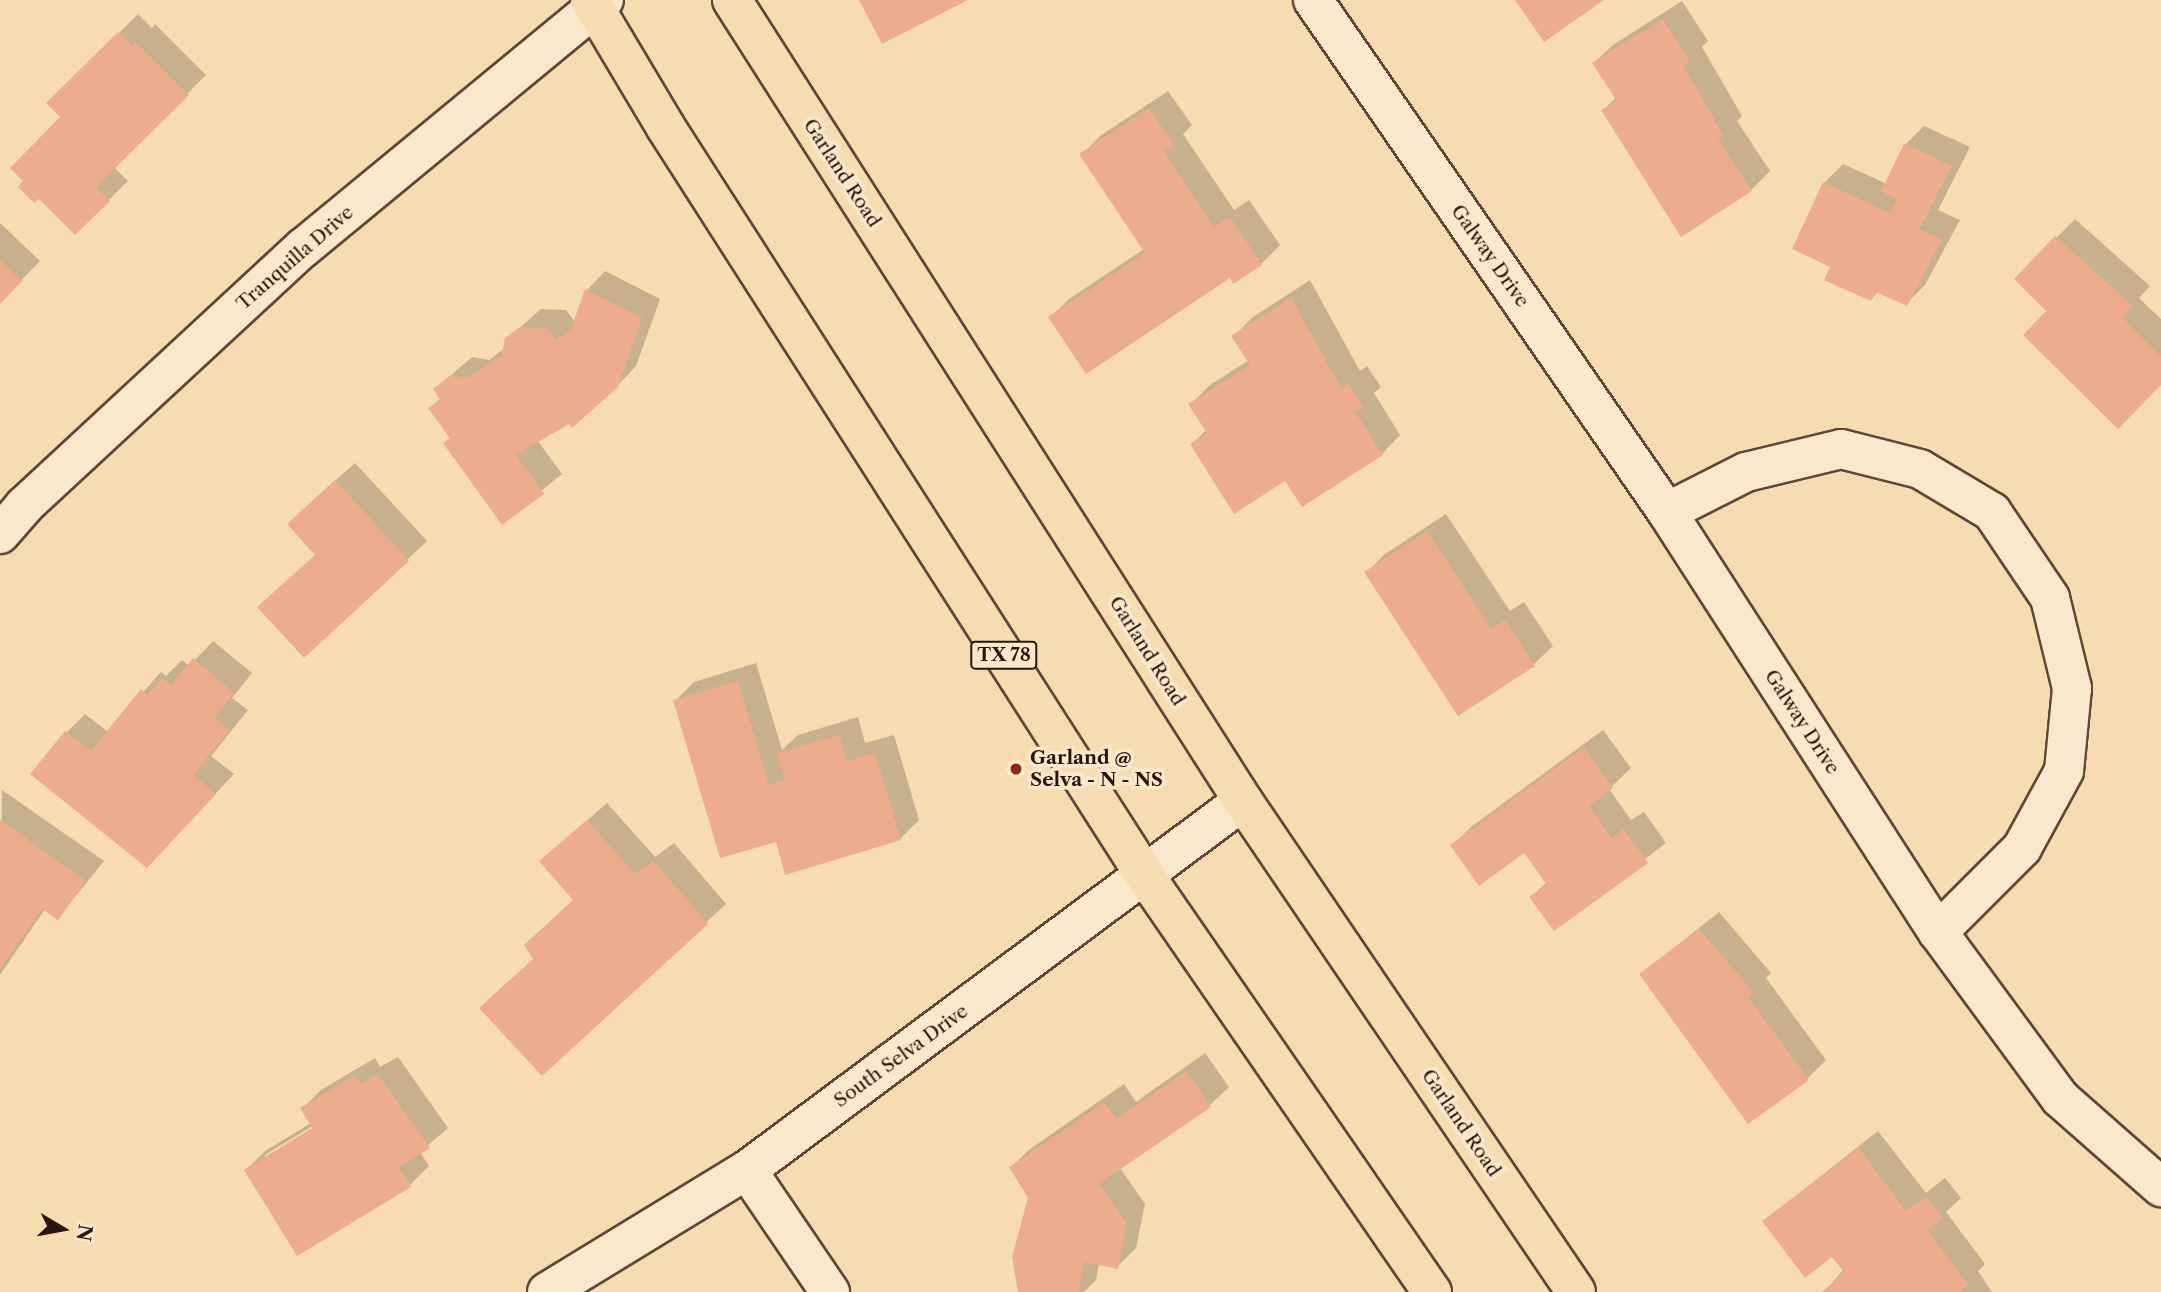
<!DOCTYPE html>
<style>
body{margin:0}
#map{position:relative;width:2161px;height:1292px;overflow:hidden;background:#f8dcb1;font-family:"Libre Caslon Text",serif}
div>[style]{position:absolute}
.shadow>*{inset:0;background:#0003}
.building>*{inset:0;background:#edad8c}
.roads{filter:drop-shadow(2px 0 #5e4737) drop-shadow(-2px 0 #5e4737) drop-shadow(0 2px #5e4737) drop-shadow(0 -2px #5e4737)}
.street>*{height:38px;margin:-19px;padding:0 19px;transform-origin:19px;border-radius:19px;background:#fae8cc}
.primary>*{height:38px;margin:-19px;padding:0 19px;transform-origin:19px;border-radius:19px;background:#f8dcb1}
.dots>*{width:19px;height:19px;translate:-50% -50%;box-sizing:border-box;border:4px solid #fae8cc;border-radius:50%}
span{translate:-50% -50%;white-space:nowrap;text-align:center;line-height:1.15;-webkit-text-stroke:7px #fae8cc;paint-order:stroke}
.shield-label span{padding:2px 5px;background:#fae8cc;border:2px solid;border-radius:5px;-webkit-text-stroke-width:0}
.shield-label{font-size:18px;color:#2a150e;font-weight:700}
.street-label{font-size:19px;color:#2a150e}
.poi-label{font-size:19px;color:#2a150e;font-weight:700}
.left{translate:0 -50%;text-align:left}
.north{position:absolute;left:28px;top:1194px;width:70px;height:70px;-webkit-text-stroke:5px #fae8cc;paint-order:stroke;rotate:100deg;font-size:19px;font-weight:700;line-height:28px;text-align:center;color:#2a150e}
.north::after{content:'';display:block;margin:auto;width:24px;height:32px;background:#2a150e;clip-path:polygon(50% 0,100% 100%,50% 72%,0 100%)}
</style>
<div id="map">
<div class="shadow">
<i style="clip-path:polygon(1682px 1px,1708px 41px,1702px 47px,1742px 116px,1737px 121px,1770px 171px,1751px 190px,1603px 110px,1617px 97px,1594px 63px,1613px 45px)"></i>
<i style="clip-path:polygon(138px 14px,152px 28px,155px 24px,206px 75px,114px 167px,128px 181px,75px 233px,63px 117px,49px 103px)"></i>
<i style="clip-path:polygon(1168px 91px,1192px 125px,1183px 134px,1234px 210px,1249px 200px,1280px 245px,1261px 264px,1230px 275px,1050px 318px,1069px 299px,1144px 249px,1082px 155px,1100px 136px)"></i>
<i style="clip-path:polygon(1924px 126px,1970px 147px,1938px 210px,1960px 220px,1925px 285px,1906px 304px,1879px 291px,1871px 299px,1832px 266px,1794px 248px,1824px 183px,1843px 164px,1887px 184px,1905px 145px)"></i>
<i style="clip-path:polygon(2075px 219px,2150px 286px,2139px 298px,2161px 319px,2161px 383px,2049px 311px,2016px 279px)"></i>
<i style="clip-path:polygon(0 223px,40px 261px,0 302px)"></i>
<i style="clip-path:polygon(605px 271px,660px 299px,636px 366px,617px 386px,537px 440px,562px 474px,502px 523px,431px 408px,441px 398px,435px 389px,472px 357px,489px 360px,505px 348px,507px 339px,541px 309px,566px 310px,575px 322px,587px 290px)"></i>
<i style="clip-path:polygon(1310px 280px,1360px 371px,1367px 366px,1381px 387px,1374px 393px,1400px 435px,1382px 454px,1286px 478px,1192px 444px,1207px 429px,1191px 404px,1210px 385px,1249px 360px,1234px 336px,1253px 317px)"></i>
<i style="clip-path:polygon(355px 463px,427px 541px,304px 656px,316px 554px,308px 505px)"></i>
<i style="clip-path:polygon(1446px 514px,1510px 611px,1524px 602px,1553px 646px,1534px 664px,1458px 714px,1366px 573px,1385px 554px)"></i>
<i style="clip-path:polygon(213px 641px,252px 673px,232px 698px,248px 710px,211px 756px,234px 774px,166px 847px,66px 733px,85px 714px,108px 732px,161px 672px,166px 676px,182px 660px,189px 666px)"></i>
<i style="clip-path:polygon(756px 663px,782px 750px,798px 735px,858px 717px,865px 743px,894px 735px,919px 820px,900px 839px,777px 840px,675px 701px,694px 682px)"></i>
<i style="clip-path:polygon(1603px 730px,1631px 768px,1609px 789px,1631px 820px,1644px 812px,1666px 843px,1554px 928px,1531px 897px,1547px 882px,1524px 851px,1452px 846px,1471px 827px)"></i>
<i style="clip-path:polygon(2px 790px,104px 861px,58px 918px,45px 909px,0 975px)"></i>
<i style="clip-path:polygon(607px 803px,655px 857px,674px 843px,726px 904px,542px 1074px,535px 958px,575px 900px,541px 861px)"></i>
<i style="clip-path:polygon(1719px 912px,1771px 973px,1766px 978px,1826px 1060px,1807px 1079px,1641px 974px)"></i>
<i style="clip-path:polygon(1205px 1053px,1229px 1087px,1210px 1105px,1120px 1168px,1145px 1204px,1136px 1248px,1117px 1267px,1099px 1263px,1096px 1280px,1084px 1292px,1020px 1292px,1030px 1198px,1011px 1167px,1030px 1149px,1124px 1084px,1136px 1102px)"></i>
<i style="clip-path:polygon(evenodd,398px 1057px,448px 1128px,420px 1152px,429px 1166px,410px 1185px,298px 1254px,246px 1170px,265px 1151px,311px 1123px,302px 1109px,321px 1090px,375px 1058px,380px 1067px,398px 1057px,319px 1122px,321px 1125px,265px 1159px,265px 1155px,319px 1122px)"></i>
<i style="clip-path:polygon(1878px 1131px,1926px 1193px,1945px 1178px,1961px 1198px,1946px 1212px,1985px 1264px,1978px 1271px,1992px 1292px,1824px 1292px,1844px 1269px,1832px 1254px,1764px 1221px)"></i>
</div>
<div class="building">
<i style="clip-path:polygon(859px 0,968px 0,882px 44px)"></i>
<i style="clip-path:polygon(1515px 0,1604px 0,1544px 42px)"></i>
<i style="clip-path:polygon(1663px 19px,1690px 61px,1683px 66px,1724px 136px,1718px 139px,1752px 191px,1681px 237px,1601px 110px,1617px 101px,1592px 63px)"></i>
<i style="clip-path:polygon(118px 32px,132px 46px,135px 42px,189px 95px,96px 187px,110px 201px,75px 235px,39px 199px,34px 203px,18px 187px,23px 181px,10px 168px,60px 117px,46px 103px)"></i>
<i style="clip-path:polygon(1149px 108px,1174px 145px,1164px 152px,1214px 227px,1230px 217px,1262px 265px,1233px 284px,1230px 278px,1086px 374px,1048px 317px,1145px 253px,1079px 154px)"></i>
<i style="clip-path:polygon(1904px 144px,1952px 166px,1920px 229px,1942px 239px,1907px 306px,1876px 292px,1871px 301px,1824px 280px,1830px 267px,1792px 249px,1823px 182px,1890px 213px,1897px 199px,1881px 191px)"></i>
<i style="clip-path:polygon(2055px 236px,2133px 306px,2122px 317px,2161px 357px,2161px 385px,2118px 429px,2023px 335px,2046px 311px,2014px 279px)"></i>
<i style="clip-path:polygon(0 260px,22px 281px,0 304px)"></i>
<i style="clip-path:polygon(585px 289px,642px 318px,618px 387px,572px 428px,569px 424px,516px 455px,544px 494px,502px 525px,443px 443px,450px 438px,428px 408px,440px 400px,433px 389px,451px 375px,468px 378px,502px 354px,505px 338px,520px 327px,547px 328px,556px 340px,571px 329px)"></i>
<i style="clip-path:polygon(1291px 298px,1341px 388px,1348px 383px,1363px 407px,1355px 412px,1383px 455px,1302px 507px,1285px 481px,1234px 514px,1190px 444px,1207px 433px,1188px 404px,1250px 365px,1231px 336px)"></i>
<i style="clip-path:polygon(335px 480px,409px 561px,304px 658px,257px 607px,315px 555px,287px 524px)"></i>
<i style="clip-path:polygon(1427px 531px,1491px 629px,1505px 620px,1535px 666px,1458px 716px,1364px 572px)"></i>
<i style="clip-path:polygon(193px 658px,234px 693px,214px 718px,230px 730px,193px 775px,216px 794px,147px 868px,30px 774px,65px 731px,91px 751px,141px 689px,148px 695px,162px 678px,171px 685px)"></i>
<i style="clip-path:polygon(738px 681px,769px 785px,785px 780px,777px 753px,839px 735px,847px 761px,875px 753px,901px 840px,785px 875px,776px 842px,720px 858px,673px 700px)"></i>
<i style="clip-path:polygon(1584px 747px,1613px 788px,1589px 806px,1612px 838px,1624px 829px,1648px 863px,1554px 931px,1529px 897px,1547px 885px,1524px 853px,1479px 886px,1450px 845px)"></i>
<i style="clip-path:polygon(0 820px,86px 881px,58px 920px,42px 909px,0 969px)"></i>
<i style="clip-path:polygon(587px 820px,635px 874px,654px 861px,708px 924px,542px 1076px,479px 1008px,533px 959px,524px 945px,573px 900px,539px 861px)"></i>
<i style="clip-path:polygon(1699px 929px,1754px 993px,1748px 997px,1809px 1080px,1748px 1124px,1639px 974px)"></i>
<i style="clip-path:polygon(1186px 1071px,1211px 1107px,1099px 1184px,1127px 1223px,1118px 1269px,1084px 1262px,1079px 1292px,1018px 1292px,1012px 1257px,1028px 1198px,1009px 1167px,1105px 1102px,1116px 1119px)"></i>
<i style="clip-path:polygon(378px 1074px,430px 1148px,399px 1167px,411px 1187px,297px 1256px,244px 1170px,312px 1128px,300px 1108px,355px 1075px,361px 1084px)"></i>
<i style="clip-path:polygon(1859px 1148px,1906px 1211px,1926px 1196px,1943px 1218px,1927px 1230px,1968px 1284px,1961px 1292px,1822px 1292px,1844px 1272px,1832px 1257px,1805px 1278px,1762px 1221px)"></i>
</div>
<div class="roads">
<div class="street">
<i style="left:1313px;top:0;width:622px;rotate:55.34deg"></i>
<i style="left:1667px;top:512px;width:500px;rotate:57.2deg"></i>
<i style="left:1938px;top:932px;width:206px;rotate:53.7deg"></i>
<i style="left:2060px;top:1098px;width:135px;rotate:41.4deg"></i>
<i style="left:1667px;top:512px;width:89px;rotate:-26.9deg"></i>
<i style="left:1746px;top:472px;width:98px;rotate:-13.6deg"></i>
<i style="left:1841px;top:449px;width:81px;rotate:14.2deg"></i>
<i style="left:1920px;top:469px;width:84px;rotate:30.8deg"></i>
<i style="left:1992px;top:512px;width:104px;rotate:56deg"></i>
<i style="left:2050px;top:598px;width:93px;rotate:76.3deg"></i>
<i style="left:2072px;top:688px;width:83px;rotate:95.5deg"></i>
<i style="left:2064px;top:771px;width:88px;rotate:118.6deg"></i>
<i style="left:2022px;top:848px;width:119px;rotate:135deg"></i>
<i style="left:0;top:534px;width:37px;rotate:-49deg"></i>
<i style="left:24px;top:506px;width:380px;rotate:-42.8deg"></i>
<i style="left:303px;top:248px;width:390px;rotate:-39.5deg"></i>
<i style="left:747px;top:1170px;width:148px;rotate:55.8deg"></i>
<i style="left:547px;top:1292px;width:234px;rotate:-31.4deg"></i>
<i style="left:747px;top:1170px;width:618px;rotate:-36.65deg"></i>
</div>
<div class="primary">
<i style="left:590px;top:0;width:147px;rotate:59.2deg"></i>
<i style="left:665px;top:126px;width:892px;rotate:57.36deg"></i>
<i style="left:1146px;top:877px;width:504px;rotate:55.43deg"></i>
<i style="left:732px;top:0;width:950px;rotate:57.46deg"></i>
<i style="left:1243px;top:801px;width:593px;rotate:55.85deg"></i>
</div>
</div>
<div class="dots">
<i style="left:1016px;top:769px;background:#8f2418"></i>
</div>
<div class="shield-label">
<span style="left:1004px;top:655px">TX 78</span>
</div>
<div class="street-label">
<span style="left:842px;top:173px;rotate:57deg">Garland Road</span>
<span style="left:1490px;top:256px;rotate:55deg">Galway Drive</span>
<span style="left:295px;top:258px;rotate:-41deg">Tranquilla Drive</span>
<span style="left:1147px;top:651px;rotate:58deg">Garland Road</span>
<span style="left:1802px;top:722px;rotate:57deg">Galway Drive</span>
<span style="left:901px;top:1056px;rotate:-36deg">South Selva Drive</span>
<span style="left:1461px;top:1123px;rotate:56deg">Garland Road</span>
</div>
<div class="poi-label">
<span class="left" style="left:1030px;top:769px">Garland @<br>Selva - N - NS</span>
</div>
<div class="north">N</div>
</div>
